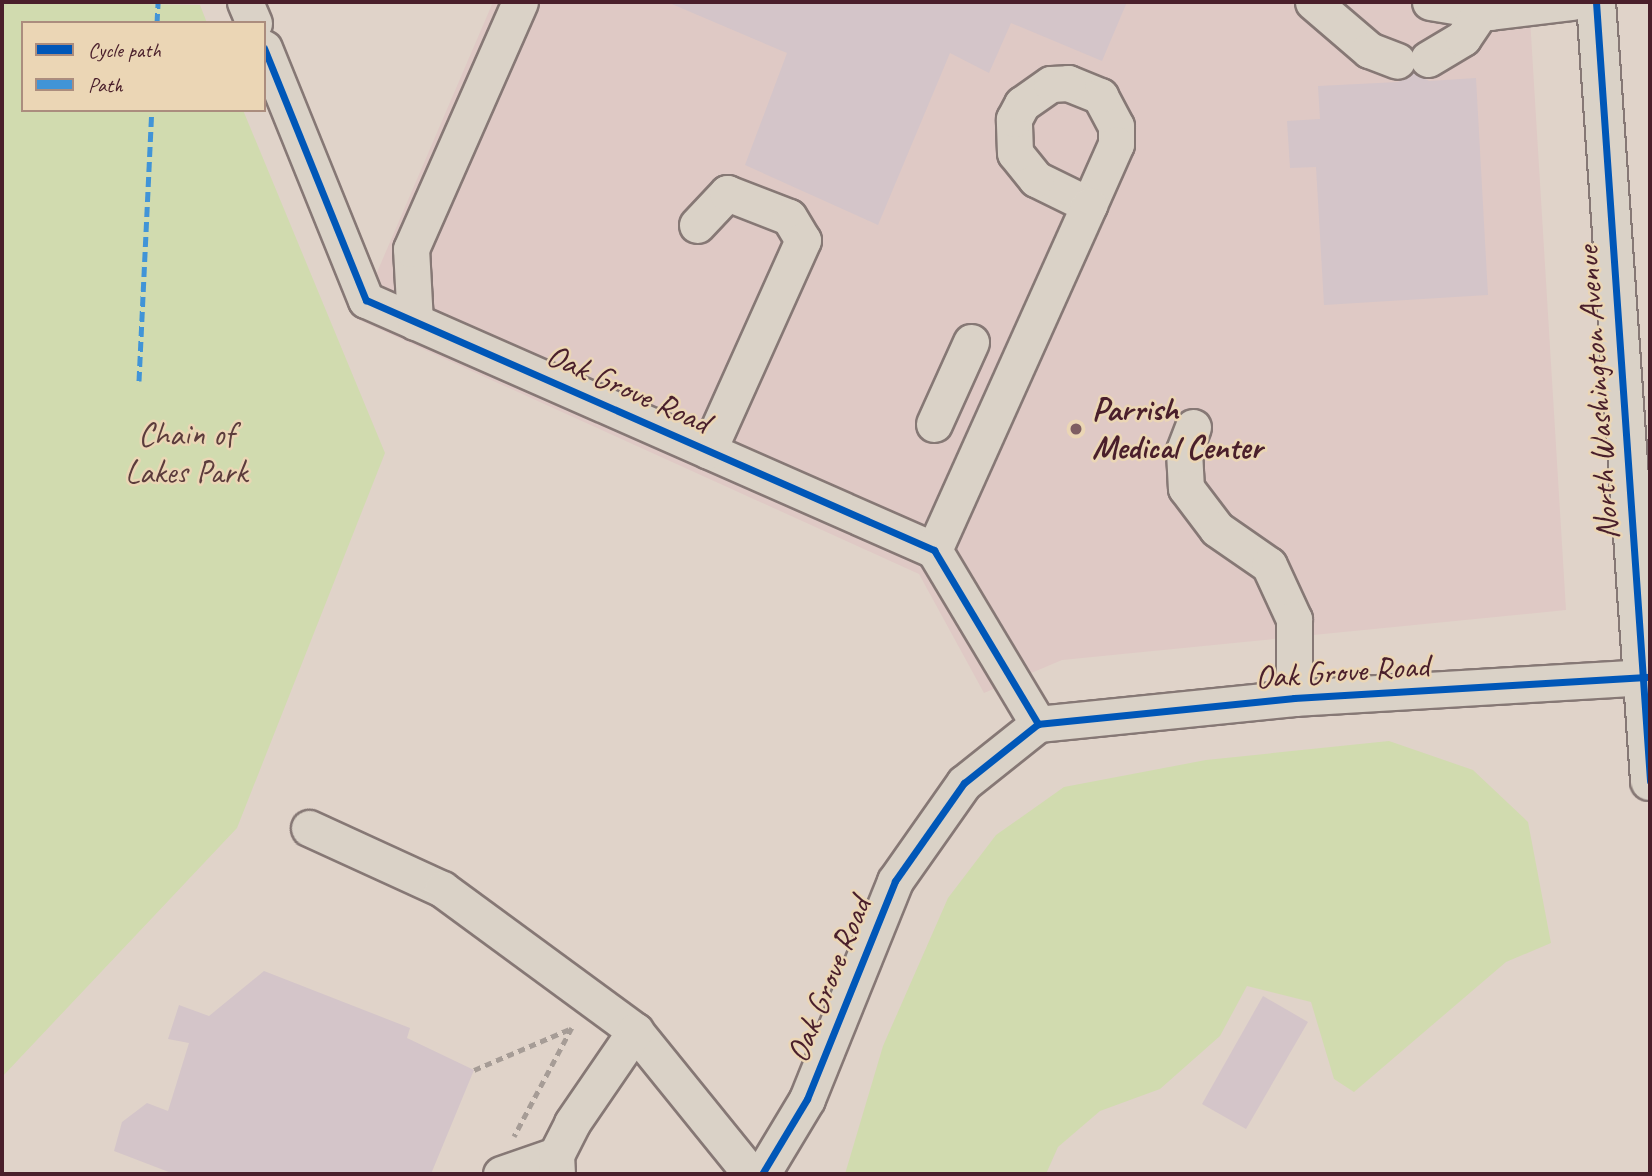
<!DOCTYPE html>
<style>
body{margin:0}
#map{position:relative;width:1652px;height:1176px;overflow:hidden;background:#e0d3c9;font-family:Caveat,sans-serif}
div>[style]{position:absolute}
.built>*{inset:0;background:#dfc9c5}
.green>*{inset:0;background:#d1dbaf}
.building>*{inset:0;background:#d4c5c9}
.path>*{height:4.5px;margin-top:-2.25px;transform-origin:0;background:repeating-linear-gradient(90deg,#a69c96 0 7px,transparent 0 12px)}
.roads{filter:drop-shadow(2px 0 #867875) drop-shadow(-2px 0 #867875) drop-shadow(0 2px #867875) drop-shadow(0 -2px #867875)}
.minor>*{height:35px;margin:-17.5px;padding:0 17.5px;transform-origin:17.5px;border-radius:17.5px;background:#dad2c7}
.major>*{height:38px;margin:-19px;padding:0 19px;transform-origin:19px;border-radius:19px;background:#dad2c7}
.quiet>*{height:5px;margin-top:-2.5px;transform-origin:0;background:repeating-linear-gradient(90deg,#4194d7 0 10px,transparent 0 15px)}
.cycleway>*{height:7px;margin:-3.5px;padding:0 3.5px;transform-origin:3.5px;border-radius:3.5px;background:#0057b8}
.dots>*{width:19px;height:19px;translate:-50% -50%;box-sizing:border-box;border:4px solid #ebd6b5;border-radius:50%}
span{translate:-50% -50%;white-space:nowrap;text-align:center;line-height:1.15;-webkit-text-stroke:5px #ebd6b5;paint-order:stroke}
.street-label{font-size:33px;color:#4a1f2b}
.poi-label{font-size:33px;color:#4a1f2b;font-weight:700}
.left{translate:0 -50%;text-align:left}
.park-label{font-size:33px;color:#5c3c3c}
.frame{position:absolute;inset:0;border:4px solid #4a1f2b;pointer-events:none}
.legend{position:absolute;left:21px;top:21px;width:245px;height:91px;box-sizing:border-box;background:#ebd6b5;border:2px solid #ab8d7e;margin:0;padding:9px 12px;list-style:none;font-size:21px;color:#4a1f2b}
.legend li{display:flex;align-items:center;gap:14px;height:35px}
.legend b{width:35px;border:2px solid #ab8d7e}
</style>
<div id="map">
<div class="built">
<i style="clip-path:polygon(493px 2px,1529px 2px,1566px 610px,1062px 660px,984px 693px,919px 574px,357px 319px)"></i>
</div>
<div class="green">
<i style="clip-path:polygon(2px 2px,200px 5px,207px 23px,23px 23px,23px 110px,243px 110px,385px 453px,237px 828px,2px 1077px)"></i>
<i style="clip-path:polygon(1389px 741px,1473px 770px,1528px 822px,1551px 943px,1506px 962px,1354px 1092px,1334px 1079px,1311px 1002px,1247px 986px,1220px 1036px,1160px 1089px,1100px 1111px,1058px 1147px,1046px 1174px,845px 1174px,883px 1046px,948px 898px,996px 835px,1064px 787px,1206px 760px)"></i>
</div>
<div class="building">
<i style="clip-path:polygon(667px 2px,1127px 2px,1102px 61px,1011px 23px,989px 73px,950px 53px,878px 225px,745px 165px,787px 53px)"></i>
<i style="clip-path:polygon(1413px 72px,1429px 81px,1476px 78px,1488px 295px,1324px 305px,1316px 167px,1290px 168px,1287px 121px,1320px 119px,1318px 86px,1398px 82px)"></i>
<i style="clip-path:polygon(264px 971px,410px 1028px,407px 1038px,474px 1070px,431px 1174px,174px 1174px,114px 1151px,122px 1122px,147px 1103px,168px 1111px,189px 1043px,168px 1039px,179px 1005px,209px 1016px)"></i>
<i style="clip-path:polygon(1263px 996px,1308px 1022px,1246px 1129px,1202px 1104px)"></i>
</div>
<div class="path">
<i style="left:474px;top:1070px;width:107px;rotate:-23.2deg"></i>
<i style="left:572px;top:1028px;width:123px;rotate:118deg"></i>
</div>
<div class="roads">
<div class="minor">
<i style="left:245px;top:2px;width:23px;rotate:67deg"></i>
<i style="left:1313px;top:2px;width:74px;rotate:40.6deg"></i>
<i style="left:1369px;top:50px;width:30px;rotate:21deg"></i>
<i style="left:1430px;top:2px;width:61px;rotate:9.5deg"></i>
<i style="left:1490px;top:12px;width:83px;rotate:-7deg"></i>
<i style="left:264px;top:48px;width:272px;rotate:68deg"></i>
<i style="left:366px;top:300px;width:621px;rotate:23.76deg"></i>
<i style="left:934px;top:550px;width:203px;rotate:59.1deg"></i>
<i style="left:1428px;top:59px;width:41px;rotate:-31deg"></i>
<i style="left:1463px;top:38px;width:32px;rotate:-56deg"></i>
<i style="left:1068px;top:83px;width:35px;rotate:22deg"></i>
<i style="left:1100px;top:96px;width:34px;rotate:62deg"></i>
<i style="left:1116px;top:126px;width:18px;rotate:90deg"></i>
<i style="left:1116px;top:144px;width:67px;rotate:113.9deg"></i>
<i style="left:1089px;top:205px;width:59px;rotate:-153.9deg"></i>
<i style="left:1036px;top:179px;width:33px;rotate:-129deg"></i>
<i style="left:1015px;top:153px;width:34px;rotate:-92deg"></i>
<i style="left:1014px;top:119px;width:17px;rotate:-62deg"></i>
<i style="left:1022px;top:104px;width:35px;rotate:-35deg"></i>
<i style="left:1051px;top:84px;width:17px;rotate:-3deg"></i>
<i style="left:697px;top:225px;width:44px;rotate:-46.8deg"></i>
<i style="left:727px;top:193px;width:66px;rotate:21.2deg"></i>
<i style="left:789px;top:217px;width:27px;rotate:59deg"></i>
<i style="left:803px;top:240px;width:231px;rotate:114.2deg"></i>
<i style="left:415px;top:322px;width:73px;rotate:-93.1deg"></i>
<i style="left:411px;top:249px;width:270px;rotate:-66.2deg"></i>
<i style="left:934px;top:424px;width:90px;rotate:-65.7deg"></i>
<i style="left:1193px;top:427px;width:26px;rotate:111deg"></i>
<i style="left:1184px;top:451px;width:37px;rotate:87deg"></i>
<i style="left:1186px;top:488px;width:51px;rotate:52.9deg"></i>
<i style="left:1217px;top:529px;width:63px;rotate:34.7deg"></i>
<i style="left:1269px;top:565px;width:60px;rotate:65.2deg"></i>
<i style="left:1294px;top:619px;width:79px;rotate:90deg"></i>
<i style="left:934px;top:550px;width:378px;rotate:-65.8deg"></i>
<i style="left:309px;top:828px;width:146px;rotate:24.6deg"></i>
<i style="left:442px;top:889px;width:240px;rotate:36.3deg"></i>
<i style="left:635px;top:1031px;width:184px;rotate:51deg"></i>
<i style="left:501px;top:1174px;width:58px;rotate:-19.1deg"></i>
<i style="left:557px;top:1174px;width:19px;rotate:-93deg"></i>
<i style="left:556px;top:1155px;width:36px;rotate:-63deg"></i>
<i style="left:572px;top:1123px;width:112px;rotate:-55.6deg"></i>
<i style="left:762px;top:1174px;width:87px;rotate:-59deg"></i>
<i style="left:807px;top:1099px;width:235px;rotate:-68deg"></i>
<i style="left:895px;top:881px;width:120px;rotate:-54.9deg"></i>
<i style="left:964px;top:783px;width:95px;rotate:-38.6deg"></i>
<i style="left:1038px;top:724px;width:257px;rotate:-5.8deg"></i>
<i style="left:1294px;top:698px;width:357px;rotate:-3.4deg"></i>
</div>
<div class="major">
<i style="left:1596px;top:2px;width:781px;rotate:86.03deg"></i>
</div>
</div>
<div class="quiet">
<i style="left:157px;top:23px;width:21px;rotate:-87deg"></i>
<i style="left:139px;top:381px;width:271px;rotate:-87.3deg"></i>
</div>
<div class="cycleway">
<i style="left:1596px;top:2px;width:781px;rotate:86.03deg"></i>
<i style="left:264px;top:48px;width:272px;rotate:68deg"></i>
<i style="left:366px;top:300px;width:621px;rotate:23.76deg"></i>
<i style="left:934px;top:550px;width:203px;rotate:59.1deg"></i>
<i style="left:762px;top:1174px;width:87px;rotate:-59deg"></i>
<i style="left:807px;top:1099px;width:235px;rotate:-68deg"></i>
<i style="left:895px;top:881px;width:120px;rotate:-54.9deg"></i>
<i style="left:964px;top:783px;width:95px;rotate:-38.6deg"></i>
<i style="left:1038px;top:724px;width:257px;rotate:-5.8deg"></i>
<i style="left:1294px;top:698px;width:357px;rotate:-3.4deg"></i>
</div>
<div class="dots">
<i style="left:1076px;top:429px;background:#7e5e62"></i>
</div>
<div class="street-label">
<span style="left:628px;top:389px;rotate:24deg">Oak Grove Road</span>
<span style="left:1598px;top:393px;rotate:-94deg">North Washington Avenue</span>
<span style="left:1342px;top:672px;rotate:-4deg">Oak Grove Road</span>
<span style="left:829px;top:980px;rotate:-68deg">Oak Grove Road</span>
</div>
<div class="poi-label">
<span class="left" style="left:1092px;top:429px">Parrish<br>Medical Center</span>
</div>
<div class="park-label">
<span style="left:186px;top:454px">Chain of<br>Lakes Park</span>
</div>
<div class="frame"></div>
<ul class="legend">
<li><b style="height:9px;background:#0057b8"></b>Cycle path</li>
<li><b style="height:9px;background:#4194d7"></b>Path</li>
</ul>
</div>
